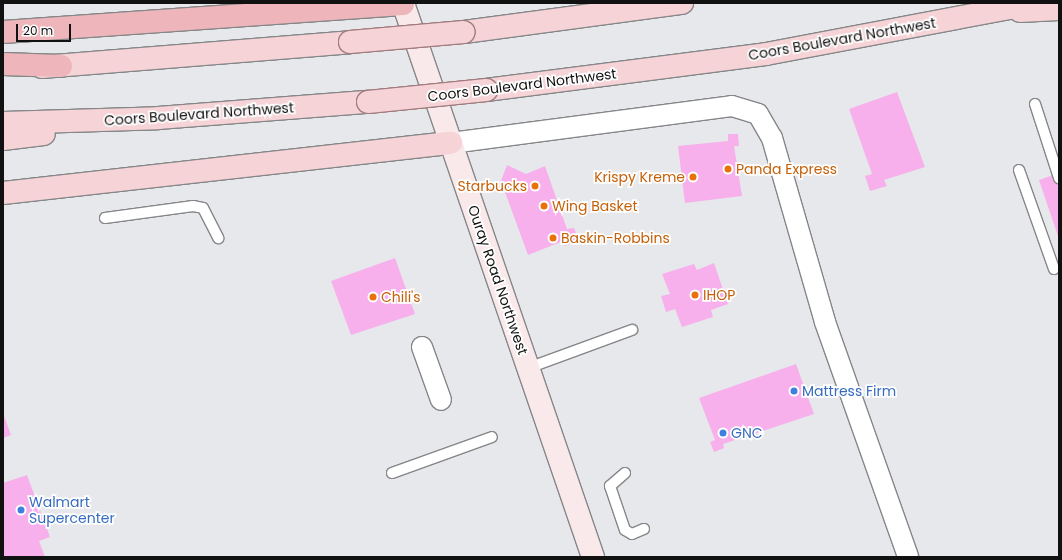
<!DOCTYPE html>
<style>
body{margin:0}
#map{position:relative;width:1062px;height:560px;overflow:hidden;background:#e7e8eb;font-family:Poppins,sans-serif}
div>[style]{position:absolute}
.building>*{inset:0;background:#f7b0ec}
.roads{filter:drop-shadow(1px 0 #858688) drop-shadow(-1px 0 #858688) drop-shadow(0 1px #858688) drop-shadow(0 -1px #858688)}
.lane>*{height:10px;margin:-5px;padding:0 5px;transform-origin:5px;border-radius:5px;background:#fff}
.street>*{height:20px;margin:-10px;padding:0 10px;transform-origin:10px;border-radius:10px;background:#fff}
.secondary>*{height:22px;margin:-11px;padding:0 11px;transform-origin:11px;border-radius:11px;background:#fae9ea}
.primary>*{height:22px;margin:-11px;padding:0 11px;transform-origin:11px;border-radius:11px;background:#f5d3d6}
.highway>*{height:22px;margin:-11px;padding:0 11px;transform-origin:11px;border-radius:11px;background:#eeb5ba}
.bridges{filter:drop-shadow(1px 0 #a17c7f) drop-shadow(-1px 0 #a17c7f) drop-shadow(0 1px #a17c7f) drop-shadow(0 -1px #a17c7f)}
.primary-bridge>*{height:22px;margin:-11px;padding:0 11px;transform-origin:11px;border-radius:11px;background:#f5d3d6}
.dots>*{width:11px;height:11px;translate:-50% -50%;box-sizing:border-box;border:2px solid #fff;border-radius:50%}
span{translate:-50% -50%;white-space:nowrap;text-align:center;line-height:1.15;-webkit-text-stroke:3.5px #fff;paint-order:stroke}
.street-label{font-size:14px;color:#111112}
.food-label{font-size:14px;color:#c56008}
.left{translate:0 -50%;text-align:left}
.right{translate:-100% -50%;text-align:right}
.shop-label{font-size:14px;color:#366cbe}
.frame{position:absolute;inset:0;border:4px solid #111112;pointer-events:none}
.scale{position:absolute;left:16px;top:24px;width:55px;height:18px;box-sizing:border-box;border:2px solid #111112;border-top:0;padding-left:5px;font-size:12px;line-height:14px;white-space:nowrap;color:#111112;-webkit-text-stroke:3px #fff;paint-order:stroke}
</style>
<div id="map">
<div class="building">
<i style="clip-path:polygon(897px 92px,925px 167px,884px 180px,887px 186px,870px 191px,865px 176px,872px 174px,849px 109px)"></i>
<i style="clip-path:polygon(728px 134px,738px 134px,739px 146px,734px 146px,742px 196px,685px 203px,678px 146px,728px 141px)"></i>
<i style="clip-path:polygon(507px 165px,526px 174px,545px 166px,567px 229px,574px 228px,579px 240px,565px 246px,563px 241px,528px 255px,501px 181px)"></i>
<i style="clip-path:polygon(1059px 173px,1059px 239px,1039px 180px)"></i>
<i style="clip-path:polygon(395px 258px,415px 314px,351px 335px,331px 281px)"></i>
<i style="clip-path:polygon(714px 263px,728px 304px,711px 310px,713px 317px,682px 327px,675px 309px,666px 312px,661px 296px,670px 294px,662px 274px,694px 264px,697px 270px)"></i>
<i style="clip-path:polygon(796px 364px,814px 414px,723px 444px,724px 448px,714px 452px,710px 442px,715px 440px,699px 398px)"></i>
<i style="clip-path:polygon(3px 413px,11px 435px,3px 438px)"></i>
<i style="clip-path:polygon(27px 475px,50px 537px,39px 541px,45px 557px,3px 557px,3px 483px)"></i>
</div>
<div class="roads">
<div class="lane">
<i style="left:1035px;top:104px;width:78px;rotate:72deg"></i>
<i style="left:1019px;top:170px;width:105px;rotate:70.5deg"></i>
<i style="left:105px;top:218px;width:89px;rotate:-7.8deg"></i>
<i style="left:193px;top:206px;width:10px;rotate:11deg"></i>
<i style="left:203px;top:208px;width:34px;rotate:63deg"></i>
<i style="left:528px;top:368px;width:111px;rotate:-20.1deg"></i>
<i style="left:392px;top:473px;width:106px;rotate:-19.8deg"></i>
<i style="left:625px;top:473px;width:20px;rotate:139deg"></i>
<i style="left:610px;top:486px;width:46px;rotate:71.2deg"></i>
<i style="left:625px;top:530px;width:8px;rotate:30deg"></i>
<i style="left:632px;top:534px;width:13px;rotate:-23deg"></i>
</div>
<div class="street">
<i style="left:451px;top:143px;width:283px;rotate:-7.5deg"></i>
<i style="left:732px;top:106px;width:27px;rotate:17deg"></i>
<i style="left:758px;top:114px;width:28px;rotate:60deg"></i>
<i style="left:772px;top:138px;width:191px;rotate:73.9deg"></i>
<i style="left:825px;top:322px;width:249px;rotate:70.5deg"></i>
<i style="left:422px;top:347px;width:56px;rotate:70.3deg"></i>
</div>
<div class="secondary">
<i style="left:403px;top:3px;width:586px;rotate:71.07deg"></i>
</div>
<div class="primary">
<i style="left:1020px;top:11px;width:39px;rotate:-3deg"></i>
<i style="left:464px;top:32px;width:220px;rotate:-7.6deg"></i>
<i style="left:42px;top:67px;width:309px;rotate:-4.6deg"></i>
<i style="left:486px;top:90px;width:282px;rotate:-7.3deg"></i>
<i style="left:766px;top:54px;width:274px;rotate:-10.7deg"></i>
<i style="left:3px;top:123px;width:155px;rotate:-1.8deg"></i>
<i style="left:158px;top:118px;width:211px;rotate:-4.4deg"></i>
<i style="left:3px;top:139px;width:41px;rotate:-7deg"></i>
<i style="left:3px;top:193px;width:451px;rotate:-6.4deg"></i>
</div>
<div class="highway">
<i style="left:3px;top:32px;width:401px;rotate:-4deg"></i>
<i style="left:3px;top:64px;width:58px;rotate:2deg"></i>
</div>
</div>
<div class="bridges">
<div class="primary-bridge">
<i style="left:350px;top:42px;width:114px;rotate:-5deg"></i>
<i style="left:368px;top:102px;width:119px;rotate:-5.8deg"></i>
</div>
</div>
<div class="dots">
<i style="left:728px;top:169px;background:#e8710a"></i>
<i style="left:693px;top:177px;background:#e8710a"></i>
<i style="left:535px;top:186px;background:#e8710a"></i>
<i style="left:544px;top:206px;background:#e8710a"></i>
<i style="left:553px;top:238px;background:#e8710a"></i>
<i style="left:695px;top:295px;background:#e8710a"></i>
<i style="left:373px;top:297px;background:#e8710a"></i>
<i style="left:794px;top:391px;background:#3f7fe0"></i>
<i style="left:723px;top:433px;background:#3f7fe0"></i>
<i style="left:21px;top:510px;background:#3f7fe0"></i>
</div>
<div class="street-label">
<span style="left:842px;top:39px;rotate:-10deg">Coors Boulevard Northwest</span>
<span style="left:522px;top:85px;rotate:-7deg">Coors Boulevard Northwest</span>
<span style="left:199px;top:114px;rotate:-4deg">Coors Boulevard Northwest</span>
<span style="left:498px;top:280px;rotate:71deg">Ouray Road Northwest</span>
</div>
<div class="food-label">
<span class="left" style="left:736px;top:169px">Panda Express</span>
<span class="right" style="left:685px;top:177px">Krispy Kreme</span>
<span class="right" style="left:527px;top:186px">Starbucks</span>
<span class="left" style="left:552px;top:206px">Wing Basket</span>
<span class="left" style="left:561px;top:238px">Baskin-Robbins</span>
<span class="left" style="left:703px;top:295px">IHOP</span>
<span class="left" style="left:381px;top:297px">Chili's</span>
</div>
<div class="shop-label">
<span class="left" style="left:802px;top:391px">Mattress Firm</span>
<span class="left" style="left:731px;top:433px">GNC</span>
<span class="left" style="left:29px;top:510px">Walmart<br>Supercenter</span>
</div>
<div class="frame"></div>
<div class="scale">20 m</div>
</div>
